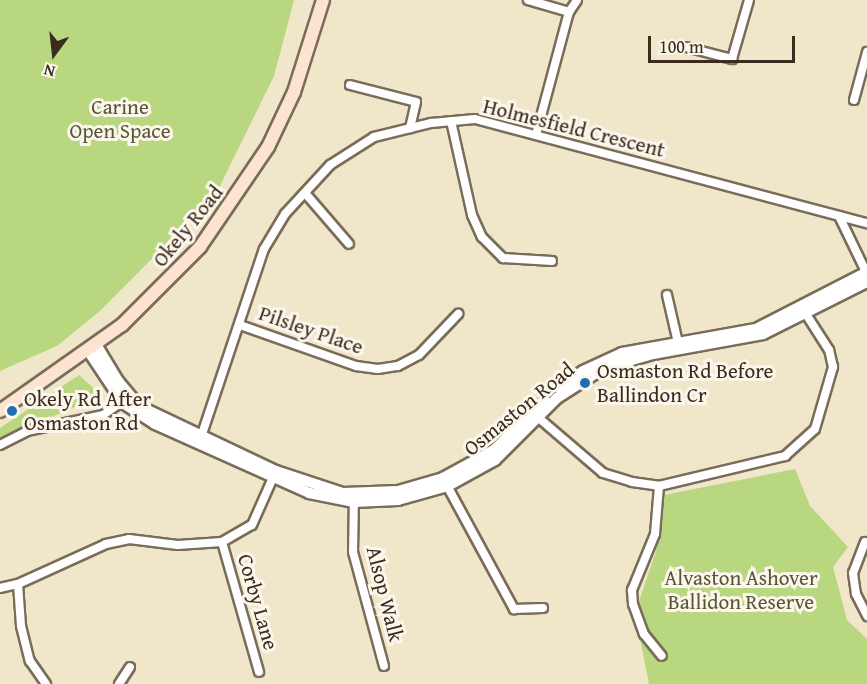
<!DOCTYPE html>
<style>
body{margin:0}
#map{position:relative;width:867px;height:684px;overflow:hidden;background:#f0e6ca;font-family:"Gentium Book Plus",serif}
div>[style]{position:absolute}
.green>*{inset:0;background:#b9d77e}
.roads{filter:drop-shadow(2px 0 #7a6c5a) drop-shadow(-2px 0 #7a6c5a) drop-shadow(0 2px #7a6c5a) drop-shadow(0 -2px #7a6c5a)}
.minor>*{height:8px;margin:-4px;padding:0 4px;transform-origin:4px;border-radius:4px;background:#fff}
.tertiary>*{height:10px;margin:-5px;padding:0 5px;transform-origin:5px;border-radius:5px;background:#fff}
.secondary>*{height:12px;margin:-6px;padding:0 6px;transform-origin:6px;border-radius:6px;background:#fde4d1}
.dots>*{width:16px;height:16px;translate:-50% -50%;box-sizing:border-box;border:3px solid #fbf7ec;border-radius:50%}
span{translate:-50% -50%;white-space:nowrap;text-align:center;line-height:1.15;-webkit-text-stroke:6px #fbf7ec;paint-order:stroke}
.park-label{font-size:21px;color:#5a5536}
.street-label{font-size:21px;color:#3b2a1e}
.poi-label{font-size:21px;color:#3b2a1e}
.left{translate:0 -50%;text-align:left}
.north{position:absolute;left:24px;top:24px;width:60px;height:60px;-webkit-text-stroke:4px #fbf7ec;paint-order:stroke;rotate:195deg;font-size:16px;font-weight:700;line-height:24px;text-align:center;color:#3b2a1e}
.north::after{content:'';display:block;margin:auto;width:21px;height:27px;background:#3b2a1e;clip-path:polygon(50% 0,100% 100%,50% 72%,0 100%)}
.scale{position:absolute;left:648px;top:36px;width:147px;height:27px;box-sizing:border-box;border:3px solid #3b2a1e;border-top:0;padding-left:8px;font-size:18px;line-height:21px;white-space:nowrap;color:#3b2a1e;-webkit-text-stroke:4px #fbf7ec;paint-order:stroke}
</style>
<div id="map">
<div class="green">
<i style="clip-path:polygon(0 0,294px 0,274px 76px,216px 194px,101px 310px,57px 346px,0 371px)"></i>
<i style="clip-path:polygon(79px 375px,102px 396px,0 438px,0 428px)"></i>
<i style="clip-path:polygon(795px 469px,810px 506px,848px 547px,833px 567px,847px 620px,867px 639px,867px 684px,649px 684px,635px 613px,656px 551px,664px 495px)"></i>
</div>
<div class="roads">
<div class="minor">
<i style="left:528px;top:0;width:43px;rotate:16.3deg"></i>
<i style="left:686px;top:47px;width:48px;rotate:14.6deg"></i>
<i style="left:732px;top:59px;width:61px;rotate:-73.9deg"></i>
<i style="left:350px;top:85px;width:68px;rotate:14.4deg"></i>
<i style="left:416px;top:102px;width:27px;rotate:103deg"></i>
<i style="left:854px;top:100px;width:50px;rotate:-74.8deg"></i>
<i style="left:451px;top:121px;width:96px;rotate:77.4deg"></i>
<i style="left:472px;top:215px;width:24px;rotate:66deg"></i>
<i style="left:482px;top:237px;width:30px;rotate:45deg"></i>
<i style="left:503px;top:258px;width:49px;rotate:3.5deg"></i>
<i style="left:536px;top:135px;width:127px;rotate:-75deg"></i>
<i style="left:569px;top:12px;width:14px;rotate:-56deg"></i>
<i style="left:305px;top:193px;width:67px;rotate:49.2deg"></i>
<i style="left:839px;top:216px;width:64px;rotate:64.2deg"></i>
<i style="left:667px;top:295px;width:53px;rotate:77deg"></i>
<i style="left:240px;top:325px;width:123px;rotate:19.5deg"></i>
<i style="left:356px;top:366px;width:22px;rotate:8deg"></i>
<i style="left:378px;top:369px;width:20px;rotate:-9deg"></i>
<i style="left:398px;top:366px;width:24px;rotate:-28deg"></i>
<i style="left:419px;top:355px;width:57px;rotate:-46.4deg"></i>
<i style="left:533px;top:413px;width:92px;rotate:40.6deg"></i>
<i style="left:603px;top:473px;width:30px;rotate:17deg"></i>
<i style="left:632px;top:482px;width:27px;rotate:8deg"></i>
<i style="left:659px;top:486px;width:130px;rotate:-13.4deg"></i>
<i style="left:785px;top:456px;width:40px;rotate:-42deg"></i>
<i style="left:815px;top:429px;width:65px;rotate:-73.8deg"></i>
<i style="left:833px;top:367px;width:17px;rotate:-103deg"></i>
<i style="left:829px;top:350px;width:50px;rotate:-122.7deg"></i>
<i style="left:200px;top:440px;width:201px;rotate:-71.5deg"></i>
<i style="left:264px;top:249px;width:41px;rotate:-59deg"></i>
<i style="left:285px;top:214px;width:67px;rotate:-47.4deg"></i>
<i style="left:330px;top:165px;width:52px;rotate:-32.5deg"></i>
<i style="left:374px;top:137px;width:59px;rotate:-13.8deg"></i>
<i style="left:431px;top:123px;width:44px;rotate:-5.2deg"></i>
<i style="left:475px;top:119px;width:406px;rotate:14.9deg"></i>
<i style="left:0;top:445px;width:30px;rotate:-27deg"></i>
<i style="left:27px;top:431px;width:78px;rotate:-11.9deg"></i>
<i style="left:103px;top:415px;width:28px;rotate:-35deg"></i>
<i style="left:445px;top:482px;width:145px;rotate:61.5deg"></i>
<i style="left:514px;top:609px;width:29px;rotate:-2deg"></i>
<i style="left:659px;top:486px;width:48px;rotate:94.8deg"></i>
<i style="left:655px;top:534px;width:61px;rotate:112.3deg"></i>
<i style="left:632px;top:590px;width:14px;rotate:86deg"></i>
<i style="left:633px;top:604px;width:32px;rotate:70deg"></i>
<i style="left:644px;top:634px;width:28px;rotate:51deg"></i>
<i style="left:354px;top:496px;width:56px;rotate:91deg"></i>
<i style="left:353px;top:552px;width:118px;rotate:74.8deg"></i>
<i style="left:222px;top:542px;width:135px;rotate:74.1deg"></i>
<i style="left:865px;top:542px;width:33px;rotate:111deg"></i>
<i style="left:853px;top:573px;width:21px;rotate:82deg"></i>
<i style="left:856px;top:594px;width:25px;rotate:63deg"></i>
<i style="left:18px;top:584px;width:42px;rotate:85.9deg"></i>
<i style="left:21px;top:626px;width:36px;rotate:76deg"></i>
<i style="left:30px;top:661px;width:28px;rotate:55deg"></i>
<i style="left:0;top:588px;width:18px;rotate:-13deg"></i>
<i style="left:18px;top:584px;width:97px;rotate:-24.4deg"></i>
<i style="left:106px;top:544px;width:24px;rotate:-12deg"></i>
<i style="left:129px;top:539px;width:49px;rotate:7deg"></i>
<i style="left:178px;top:545px;width:44px;rotate:-3.9deg"></i>
<i style="left:222px;top:542px;width:34px;rotate:-30deg"></i>
<i style="left:252px;top:525px;width:57px;rotate:-66.1deg"></i>
<i style="left:119px;top:684px;width:20px;rotate:-57deg"></i>
</div>
<div class="tertiary">
<i style="left:97px;top:346px;width:41px;rotate:59deg"></i>
<i style="left:118px;top:381px;width:33px;rotate:50deg"></i>
<i style="left:139px;top:406px;width:152px;rotate:25.4deg"></i>
<i style="left:276px;top:471px;width:71px;rotate:18.2deg"></i>
<i style="left:343px;top:493px;width:55px;rotate:-2.1deg"></i>
<i style="left:398px;top:491px;width:47px;rotate:-16.1deg"></i>
<i style="left:443px;top:478px;width:58px;rotate:-28.8deg"></i>
<i style="left:494px;top:450px;width:71px;rotate:-43.3deg"></i>
<i style="left:89px;top:352px;width:61px;rotate:56.3deg"></i>
<i style="left:123px;top:403px;width:38px;rotate:33deg"></i>
<i style="left:155px;top:424px;width:169px;rotate:24.1deg"></i>
<i style="left:309px;top:493px;width:46px;rotate:11.3deg"></i>
<i style="left:354px;top:502px;width:44px;rotate:-2.6deg"></i>
<i style="left:398px;top:500px;width:52px;rotate:-15.6deg"></i>
<i style="left:448px;top:486px;width:54px;rotate:-29deg"></i>
<i style="left:495px;top:460px;width:88px;rotate:-45deg"></i>
<i style="left:557px;top:398px;width:56px;rotate:-32.6deg"></i>
<i style="left:604px;top:368px;width:51px;rotate:-15.9deg"></i>
<i style="left:653px;top:354px;width:112px;rotate:-10.3deg"></i>
<i style="left:763px;top:334px;width:116px;rotate:-26.6deg"></i>
<i style="left:559px;top:388px;width:29px;rotate:-35deg"></i>
<i style="left:583px;top:371px;width:43px;rotate:-24.8deg"></i>
<i style="left:622px;top:353px;width:136px;rotate:-10.2deg"></i>
<i style="left:756px;top:329px;width:125px;rotate:-27.2deg"></i>
</div>
<div class="secondary">
<i style="left:0;top:411px;width:149px;rotate:-35.2deg"></i>
<i style="left:122px;top:325px;width:110px;rotate:-45deg"></i>
<i style="left:200px;top:247px;width:121px;rotate:-55.8deg"></i>
<i style="left:268px;top:147px;width:61px;rotate:-64.7deg"></i>
<i style="left:294px;top:92px;width:96px;rotate:-72.5deg"></i>
</div>
</div>
<div class="dots">
<i style="left:585px;top:383px;background:#1f6fb2"></i>
<i style="left:12px;top:411px;background:#1f6fb2"></i>
</div>
<div class="park-label">
<span style="left:120px;top:119px">Carine<br>Open Space</span>
<span style="left:741px;top:590px">Alvaston Ashover<br>Ballidon Reserve</span>
</div>
<div class="street-label">
<span style="left:574px;top:128px;rotate:14deg">Holmesfield Crescent</span>
<span style="left:188px;top:226px;rotate:-51deg">Okely Road</span>
<span style="left:311px;top:330px;rotate:19deg">Pilsley Place</span>
<span style="left:519px;top:409px;rotate:-39deg">Osmaston Road</span>
<span style="left:385px;top:594px;rotate:76deg">Alsop Walk</span>
<span style="left:258px;top:602px;rotate:74deg">Corby Lane</span>
</div>
<div class="poi-label">
<span class="left" style="left:597px;top:383px">Osmaston Rd Before<br>Ballindon Cr</span>
<span class="left" style="left:24px;top:411px">Okely Rd After<br>Osmaston Rd</span>
</div>
<div class="north">N</div>
<div class="scale">100 m</div>
</div>
